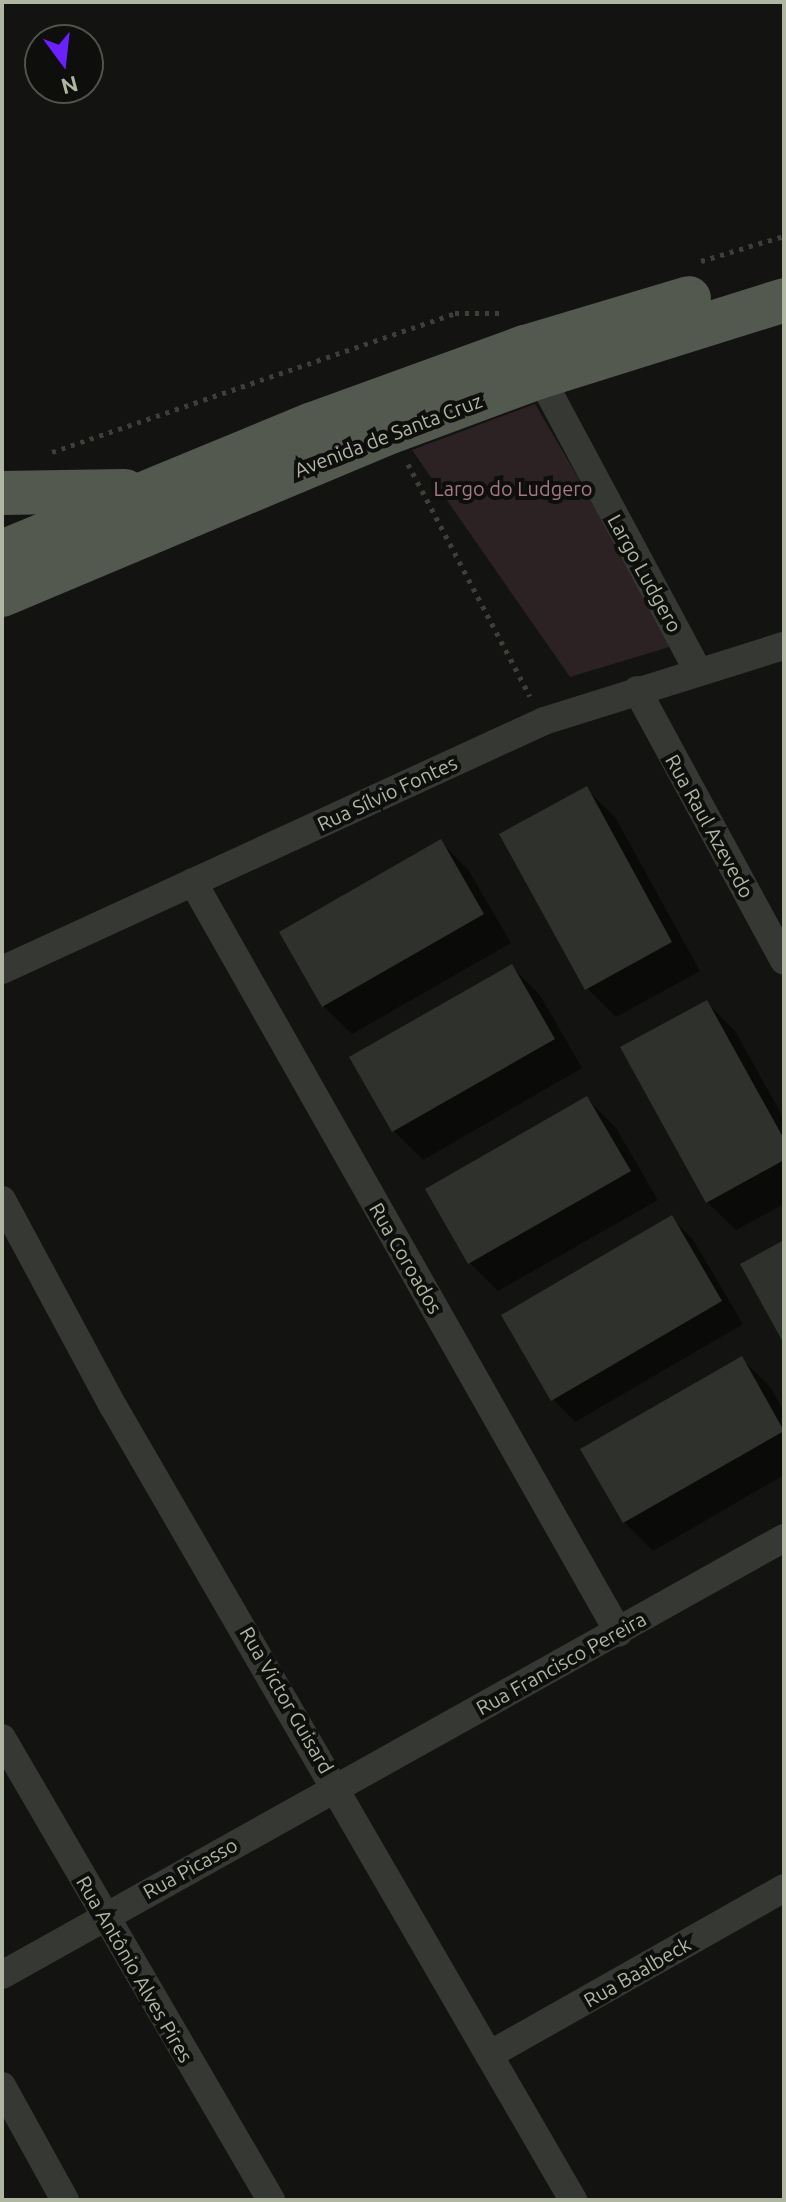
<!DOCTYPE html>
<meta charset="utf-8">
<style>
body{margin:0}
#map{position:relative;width:786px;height:2202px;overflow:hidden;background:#131412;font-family:Ubuntu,sans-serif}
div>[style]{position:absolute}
.green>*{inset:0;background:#2c2224}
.shadow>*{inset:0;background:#0007}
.building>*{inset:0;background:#2e312c}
.path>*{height:5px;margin-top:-2.5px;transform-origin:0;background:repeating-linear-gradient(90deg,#3d4039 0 4px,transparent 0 10px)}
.street>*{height:28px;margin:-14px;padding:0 14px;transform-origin:14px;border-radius:14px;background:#363933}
.primary>*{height:44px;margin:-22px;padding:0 22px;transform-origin:22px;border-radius:22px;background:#54594f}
span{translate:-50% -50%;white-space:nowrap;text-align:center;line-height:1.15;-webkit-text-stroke:8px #0e0f0d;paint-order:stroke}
.street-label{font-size:20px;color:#afb6a2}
.park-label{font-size:20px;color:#a37883}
.frame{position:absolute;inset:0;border:4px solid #afb6a2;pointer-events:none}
.north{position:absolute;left:24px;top:24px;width:80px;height:80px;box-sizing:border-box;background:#0e0f0d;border:2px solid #4e5249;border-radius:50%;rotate:165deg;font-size:22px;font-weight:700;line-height:32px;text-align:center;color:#afb6a2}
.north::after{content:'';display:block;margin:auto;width:28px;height:36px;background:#6c1fff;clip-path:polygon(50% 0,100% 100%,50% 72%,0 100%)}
</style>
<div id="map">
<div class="green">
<i style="clip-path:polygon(535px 404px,676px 645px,570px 677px,412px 450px)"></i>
</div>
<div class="shadow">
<i style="clip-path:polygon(586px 789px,615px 817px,700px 971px,616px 1017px,587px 988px)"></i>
<i style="clip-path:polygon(441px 842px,469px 871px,511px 943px,352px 1034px,323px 1006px)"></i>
<i style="clip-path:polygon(512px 967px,540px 995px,582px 1068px,423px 1160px,394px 1131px,352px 1058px)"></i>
<i style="clip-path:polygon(706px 1002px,735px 1031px,784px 1119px,784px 1204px,736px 1230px,707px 1202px)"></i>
<i style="clip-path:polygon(587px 1099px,616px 1128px,658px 1200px,498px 1291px,470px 1263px)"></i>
<i style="clip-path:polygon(672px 1218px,694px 1241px,743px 1324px,575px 1422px,553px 1399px)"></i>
<i style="clip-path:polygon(741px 1358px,770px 1387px,784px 1411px,784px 1475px,653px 1551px,624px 1522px)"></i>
</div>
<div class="building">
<i style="clip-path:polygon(587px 786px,672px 942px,585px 990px,499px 834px)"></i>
<i style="clip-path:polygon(441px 839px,484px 914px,322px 1007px,279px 932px)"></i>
<i style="clip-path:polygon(512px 964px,555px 1039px,392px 1132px,349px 1057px)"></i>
<i style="clip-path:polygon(707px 1000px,784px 1139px,784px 1160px,706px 1203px,620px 1047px)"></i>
<i style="clip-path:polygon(587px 1096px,631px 1171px,468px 1264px,425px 1189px)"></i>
<i style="clip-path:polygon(672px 1215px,722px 1301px,551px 1401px,501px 1315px)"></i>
<i style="clip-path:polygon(784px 1240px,784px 1344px,740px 1264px)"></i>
<i style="clip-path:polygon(742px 1356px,784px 1431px,623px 1523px,580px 1449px)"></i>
</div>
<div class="path">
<i style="left:701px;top:261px;width:87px;rotate:-16.8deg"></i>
<i style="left:52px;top:452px;width:426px;rotate:-19deg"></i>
<i style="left:455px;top:313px;width:48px"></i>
<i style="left:408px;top:464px;width:262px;rotate:62.3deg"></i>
</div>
<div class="street">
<i style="left:534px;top:365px;width:347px;rotate:61.8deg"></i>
<i style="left:637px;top:690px;width:308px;rotate:61.5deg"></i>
<i style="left:193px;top:882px;width:863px;rotate:60.44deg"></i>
<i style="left:2px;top:970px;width:596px;rotate:-24.67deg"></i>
<i style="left:544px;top:721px;width:251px;rotate:-17.4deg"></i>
<i style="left:2px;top:1200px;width:234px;rotate:61.7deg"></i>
<i style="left:113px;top:1406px;width:918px;rotate:59.91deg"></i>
<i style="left:2px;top:1738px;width:535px;rotate:59.79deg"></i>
<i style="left:2px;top:1975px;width:896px;rotate:-29.2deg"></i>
<i style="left:489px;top:2055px;width:339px;rotate:-29.5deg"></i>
<i style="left:2px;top:2086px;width:130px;rotate:61.1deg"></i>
</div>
<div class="primary">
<i style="left:2px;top:493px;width:123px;rotate:-0.9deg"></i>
<i style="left:2px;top:552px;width:336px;rotate:-22.4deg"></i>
<i style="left:313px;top:424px;width:226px;rotate:-20deg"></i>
<i style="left:525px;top:347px;width:171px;rotate:-16.6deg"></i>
<i style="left:2px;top:595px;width:421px;rotate:-22.8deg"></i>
<i style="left:390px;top:432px;width:159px;rotate:-20.3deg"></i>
<i style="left:539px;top:377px;width:257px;rotate:-17.4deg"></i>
</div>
<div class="street-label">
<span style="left:388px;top:435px;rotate:-21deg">Avenida de Santa Cruz</span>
<span style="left:645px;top:573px;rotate:61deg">Largo Ludgero</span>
<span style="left:387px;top:793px;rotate:-25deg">Rua Sílvio Fontes</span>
<span style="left:710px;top:826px;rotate:61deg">Rua Raul Azevedo</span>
<span style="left:406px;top:1258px;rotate:60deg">Rua Coroados</span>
<span style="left:561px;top:1663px;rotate:-29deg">Rua Francisco Pereira</span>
<span style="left:287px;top:1700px;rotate:60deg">Rua Victor Guisard</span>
<span style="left:190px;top:1868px;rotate:-29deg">Rua Picasso</span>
<span style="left:135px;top:1969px;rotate:60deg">Rua Antônio Alves Pires</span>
<span style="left:637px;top:1972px;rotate:-30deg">Rua Baalbeck</span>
</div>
<div class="park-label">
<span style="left:513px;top:488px">Largo do Ludgero</span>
</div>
<div class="frame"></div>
<div class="north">N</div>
</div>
